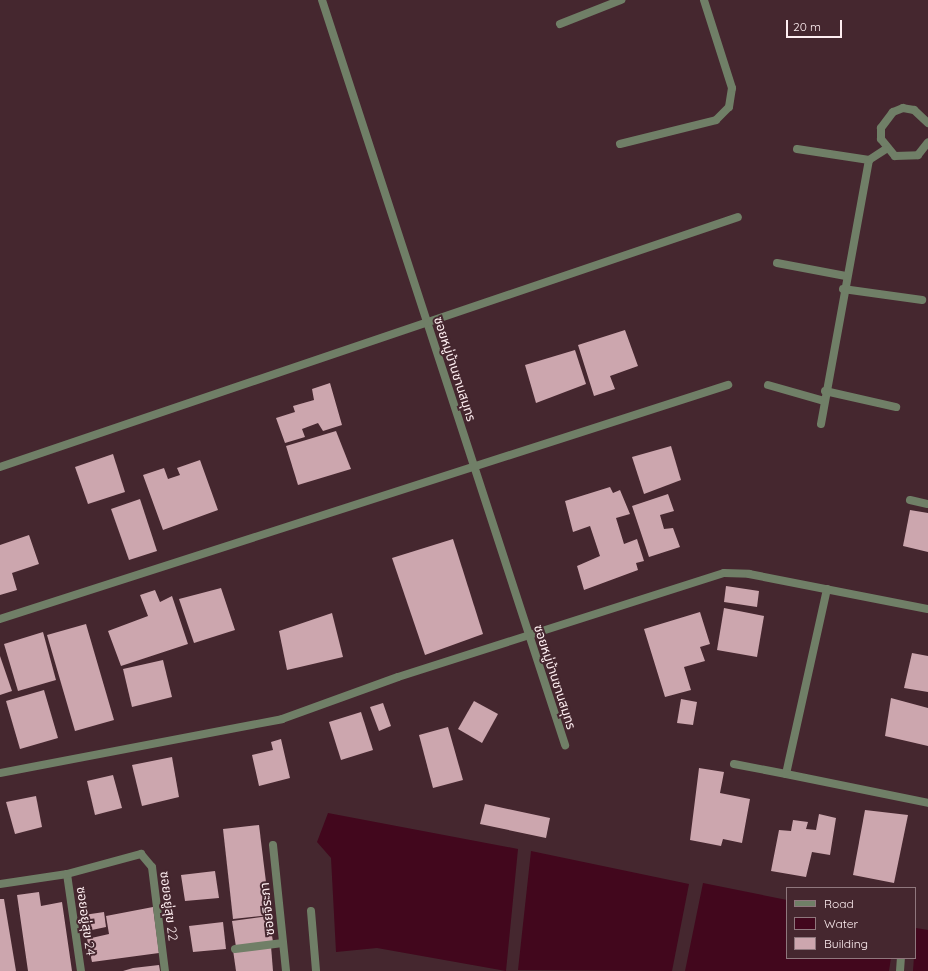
<!DOCTYPE html>
<meta charset="utf-8">
<style>
body{margin:0}
#map{position:relative;width:928px;height:971px;overflow:hidden;background:#45272f;font-family:Quicksand,"Noto Sans Thai",sans-serif}
div>[style]{position:absolute}
.water>*{inset:0;background:#42071d}
.building>*{inset:0;background:#cca6ae}
.lane>*{height:8px;margin:-4px;padding:0 4px;transform-origin:4px;border-radius:4px;background:#707f67}
.street>*{height:8px;margin:-4px;padding:0 4px;transform-origin:4px;border-radius:4px;background:#707f67}
span{translate:-50% -50%;white-space:nowrap;text-align:center;line-height:1.15;-webkit-text-stroke:4px #45272f;paint-order:stroke}
.street-label{font-size:13px;color:#feeef1}
.legend{position:absolute;left:786px;top:887px;width:130px;height:72px;box-sizing:border-box;background:#45272f;border:1px solid #8f777d;margin:0;padding:5px 7px;list-style:none;font-size:12px;color:#feeef1}
.legend li{display:flex;align-items:center;gap:8px;height:20px}
.legend b{width:20px;border:1px solid #8f777d}
.scale{position:absolute;left:786px;top:20px;width:56px;height:18px;box-sizing:border-box;border:2px solid #feeef1;border-top:0;padding-left:5px;font-size:12px;line-height:14px;white-space:nowrap;color:#feeef1;-webkit-text-stroke:3px #45272f;paint-order:stroke}
</style>
<div id="map">
<div class="water">
<i style="clip-path:polygon(328px 813px,518px 849px,506px 971px,377px 948px,336px 952px,331px 858px,317px 842px)"></i>
<i style="clip-path:polygon(531px 851px,689px 884px,672px 971px,518px 970px)"></i>
<i style="clip-path:polygon(703px 883px,787px 900px,787px 958px,891px 958px,889px 971px,685px 971px)"></i>
<i style="clip-path:polygon(916px 928px,928px 930px,928px 971px,913px 971px)"></i>
</div>
<div class="building">
<i style="clip-path:polygon(625px 330px,638px 366px,610px 376px,615px 389px,594px 396px,578px 345px)"></i>
<i style="clip-path:polygon(575px 350px,586px 384px,536px 403px,525px 365px)"></i>
<i style="clip-path:polygon(330px 383px,342px 425px,323px 431px,318px 423px,302px 429px,305px 437px,285px 443px,276px 418px,295px 412px,293px 406px,314px 400px,312px 389px)"></i>
<i style="clip-path:polygon(336px 431px,351px 469px,298px 485px,286px 446px)"></i>
<i style="clip-path:polygon(671px 446px,681px 480px,644px 494px,632px 457px)"></i>
<i style="clip-path:polygon(113px 454px,125px 492px,88px 504px,75px 467px)"></i>
<i style="clip-path:polygon(200px 460px,218px 510px,163px 530px,143px 475px,164px 468px,168px 479px,180px 475px,177px 468px)"></i>
<i style="clip-path:polygon(610px 487px,613px 493px,620px 490px,630px 514px,616px 518px,624px 544px,637px 539px,644px 561px,636px 563px,638px 570px,584px 590px,577px 566px,600px 556px,590px 526px,573px 532px,565px 501px)"></i>
<i style="clip-path:polygon(668px 494px,674px 511px,660px 515px,664px 529px,673px 528px,680px 547px,649px 557px,632px 506px)"></i>
<i style="clip-path:polygon(140px 499px,157px 551px,129px 560px,111px 509px)"></i>
<i style="clip-path:polygon(910px 510px,928px 513px,928px 552px,903px 546px)"></i>
<i style="clip-path:polygon(29px 535px,39px 564px,12px 573px,17px 590px,0 595px,0 545px)"></i>
<i style="clip-path:polygon(453px 539px,483px 634px,425px 655px,392px 558px)"></i>
<i style="clip-path:polygon(726px 586px,759px 591px,757px 607px,724px 602px)"></i>
<i style="clip-path:polygon(221px 588px,235px 630px,194px 643px,179px 599px)"></i>
<i style="clip-path:polygon(155px 590px,160px 602px,172px 596px,188px 644px,121px 666px,108px 631px,148px 616px,140px 595px)"></i>
<i style="clip-path:polygon(724px 608px,764px 616px,757px 657px,717px 650px)"></i>
<i style="clip-path:polygon(700px 612px,710px 644px,700px 647px,705px 661px,684px 667px,691px 690px,665px 697px,644px 629px)"></i>
<i style="clip-path:polygon(332px 613px,343px 657px,287px 670px,279px 631px)"></i>
<i style="clip-path:polygon(86px 624px,114px 720px,75px 731px,47px 635px)"></i>
<i style="clip-path:polygon(43px 632px,56px 680px,18px 691px,4px 644px)"></i>
<i style="clip-path:polygon(912px 653px,928px 656px,928px 692px,904px 688px)"></i>
<i style="clip-path:polygon(0 656px,12px 691px,0 695px)"></i>
<i style="clip-path:polygon(163px 660px,172px 697px,132px 707px,123px 669px)"></i>
<i style="clip-path:polygon(44px 690px,58px 738px,20px 749px,6px 701px)"></i>
<i style="clip-path:polygon(891px 698px,928px 708px,928px 746px,885px 736px)"></i>
<i style="clip-path:polygon(681px 699px,697px 702px,693px 725px,677px 723px)"></i>
<i style="clip-path:polygon(474px 701px,498px 714px,482px 743px,458px 729px)"></i>
<i style="clip-path:polygon(383px 703px,391px 726px,379px 731px,370px 707px)"></i>
<i style="clip-path:polygon(361px 712px,373px 750px,341px 760px,329px 722px)"></i>
<i style="clip-path:polygon(448px 727px,463px 780px,433px 788px,419px 735px)"></i>
<i style="clip-path:polygon(281px 739px,290px 778px,259px 786px,252px 755px,273px 750px,271px 742px)"></i>
<i style="clip-path:polygon(172px 757px,179px 797px,142px 806px,132px 765px)"></i>
<i style="clip-path:polygon(699px 768px,724px 772px,720px 793px,750px 799px,742px 843px,723px 839px,721px 846px,690px 840px)"></i>
<i style="clip-path:polygon(113px 775px,122px 808px,95px 815px,87px 781px)"></i>
<i style="clip-path:polygon(36px 796px,42px 827px,15px 834px,6px 802px)"></i>
<i style="clip-path:polygon(485px 804px,550px 818px,546px 838px,480px 824px)"></i>
<i style="clip-path:polygon(865px 810px,908px 815px,894px 883px,853px 875px)"></i>
<i style="clip-path:polygon(819px 814px,836px 818px,830px 855px,812px 852px,806px 877px,771px 871px,779px 830px,791px 831px,793px 820px,808px 822px,806px 829px,816px 830px)"></i>
<i style="clip-path:polygon(259px 825px,270px 915px,233px 919px,223px 829px)"></i>
<i style="clip-path:polygon(215px 871px,219px 898px,185px 901px,181px 875px)"></i>
<i style="clip-path:polygon(39px 892px,41px 906px,62px 902px,72px 971px,28px 971px,17px 895px)"></i>
<i style="clip-path:polygon(0 899px,4px 899px,16px 971px,0 971px)"></i>
<i style="clip-path:polygon(153px 907px,159px 953px,92px 962px,87px 939px,109px 934px,106px 916px)"></i>
<i style="clip-path:polygon(104px 912px,106px 927px,87px 931px,84px 915px)"></i>
<i style="clip-path:polygon(269px 916px,273px 942px,236px 947px,232px 921px)"></i>
<i style="clip-path:polygon(223px 922px,226px 949px,193px 952px,189px 926px)"></i>
<i style="clip-path:polygon(271px 946px,273px 971px,236px 971px,233px 950px)"></i>
<i style="clip-path:polygon(159px 965px,160px 971px,123px 971px,133px 968px)"></i>
</div>
<div class="lane">
<i style="left:560px;top:24px;width:66px;rotate:-21.5deg"></i>
<i style="left:235px;top:949px;width:48px;rotate:-7.1deg"></i>
</div>
<div class="street">
<i style="left:322px;top:0;width:784px;rotate:71.93deg"></i>
<i style="left:928px;top:123px;width:19px;rotate:-137deg"></i>
<i style="left:914px;top:110px;width:11px;rotate:-170deg"></i>
<i style="left:903px;top:108px;width:11px;rotate:158deg"></i>
<i style="left:893px;top:112px;width:20px;rotate:127deg"></i>
<i style="left:881px;top:128px;width:11px;rotate:90deg"></i>
<i style="left:881px;top:139px;width:22px;rotate:51deg"></i>
<i style="left:895px;top:156px;width:23px;rotate:-2deg"></i>
<i style="left:918px;top:155px;width:16px;rotate:-52deg"></i>
<i style="left:620px;top:144px;width:99px;rotate:-14deg"></i>
<i style="left:716px;top:120px;width:18px;rotate:-45deg"></i>
<i style="left:729px;top:107px;width:19px;rotate:-81deg"></i>
<i style="left:732px;top:88px;width:92px;rotate:-107.7deg"></i>
<i style="left:797px;top:149px;width:73px;rotate:8.7deg"></i>
<i style="left:777px;top:263px;width:70px;rotate:10.7deg"></i>
<i style="left:843px;top:289px;width:80px;rotate:7.9deg"></i>
<i style="left:768px;top:385px;width:58px;rotate:15.9deg"></i>
<i style="left:825px;top:391px;width:73px;rotate:12.7deg"></i>
<i style="left:821px;top:424px;width:268px;rotate:-79.7deg"></i>
<i style="left:869px;top:160px;width:20px;rotate:-33deg"></i>
<i style="left:0;top:467px;width:779px;rotate:-18.71deg"></i>
<i style="left:910px;top:500px;width:18px;rotate:13deg"></i>
<i style="left:827px;top:589px;width:189px;rotate:102.5deg"></i>
<i style="left:786px;top:774px;width:145px;rotate:11.5deg"></i>
<i style="left:0;top:619px;width:765px;rotate:-17.82deg"></i>
<i style="left:734px;top:764px;width:53px;rotate:10.9deg"></i>
<i style="left:0;top:773px;width:287px;rotate:-10.8deg"></i>
<i style="left:282px;top:719px;width:123px;rotate:-19.9deg"></i>
<i style="left:398px;top:677px;width:342px;rotate:-17.7deg"></i>
<i style="left:724px;top:573px;width:25px;rotate:2deg"></i>
<i style="left:749px;top:574px;width:182px;rotate:11.1deg"></i>
<i style="left:273px;top:845px;width:127px;rotate:84.1deg"></i>
<i style="left:67px;top:874px;width:98px;rotate:81.8deg"></i>
<i style="left:0;top:884px;width:68px;rotate:-8.5deg"></i>
<i style="left:67px;top:874px;width:77px;rotate:-15.1deg"></i>
<i style="left:141px;top:854px;width:17px;rotate:50deg"></i>
<i style="left:152px;top:867px;width:105px;rotate:82.9deg"></i>
<i style="left:311px;top:911px;width:60px;rotate:85.2deg"></i>
<i style="left:900px;top:971px;width:13px;rotate:-86deg"></i>
</div>
<div class="street-label">
<span style="left:455px;top:369px;rotate:72deg">ซอยหมู่บ้านชานสมุทร</span>
<span style="left:555px;top:677px;rotate:72deg">ซอยหมู่บ้านชานสมุทร</span>
<span style="left:169px;top:906px;rotate:83deg">ซอยอยู่สุข 22</span>
<span style="left:267px;top:909px;rotate:-96deg">ซอยจิระภา</span>
<span style="left:86px;top:921px;rotate:82deg">ซอยอยู่สุข 24</span>
</div>
<ul class="legend">
<li><b style="height:5px;background:#707f67"></b>Road</li>
<li><b style="height:11px;background:#42071d"></b>Water</li>
<li><b style="height:11px;background:#cca6ae"></b>Building</li>
</ul>
<div class="scale">20 m</div>
</div>
